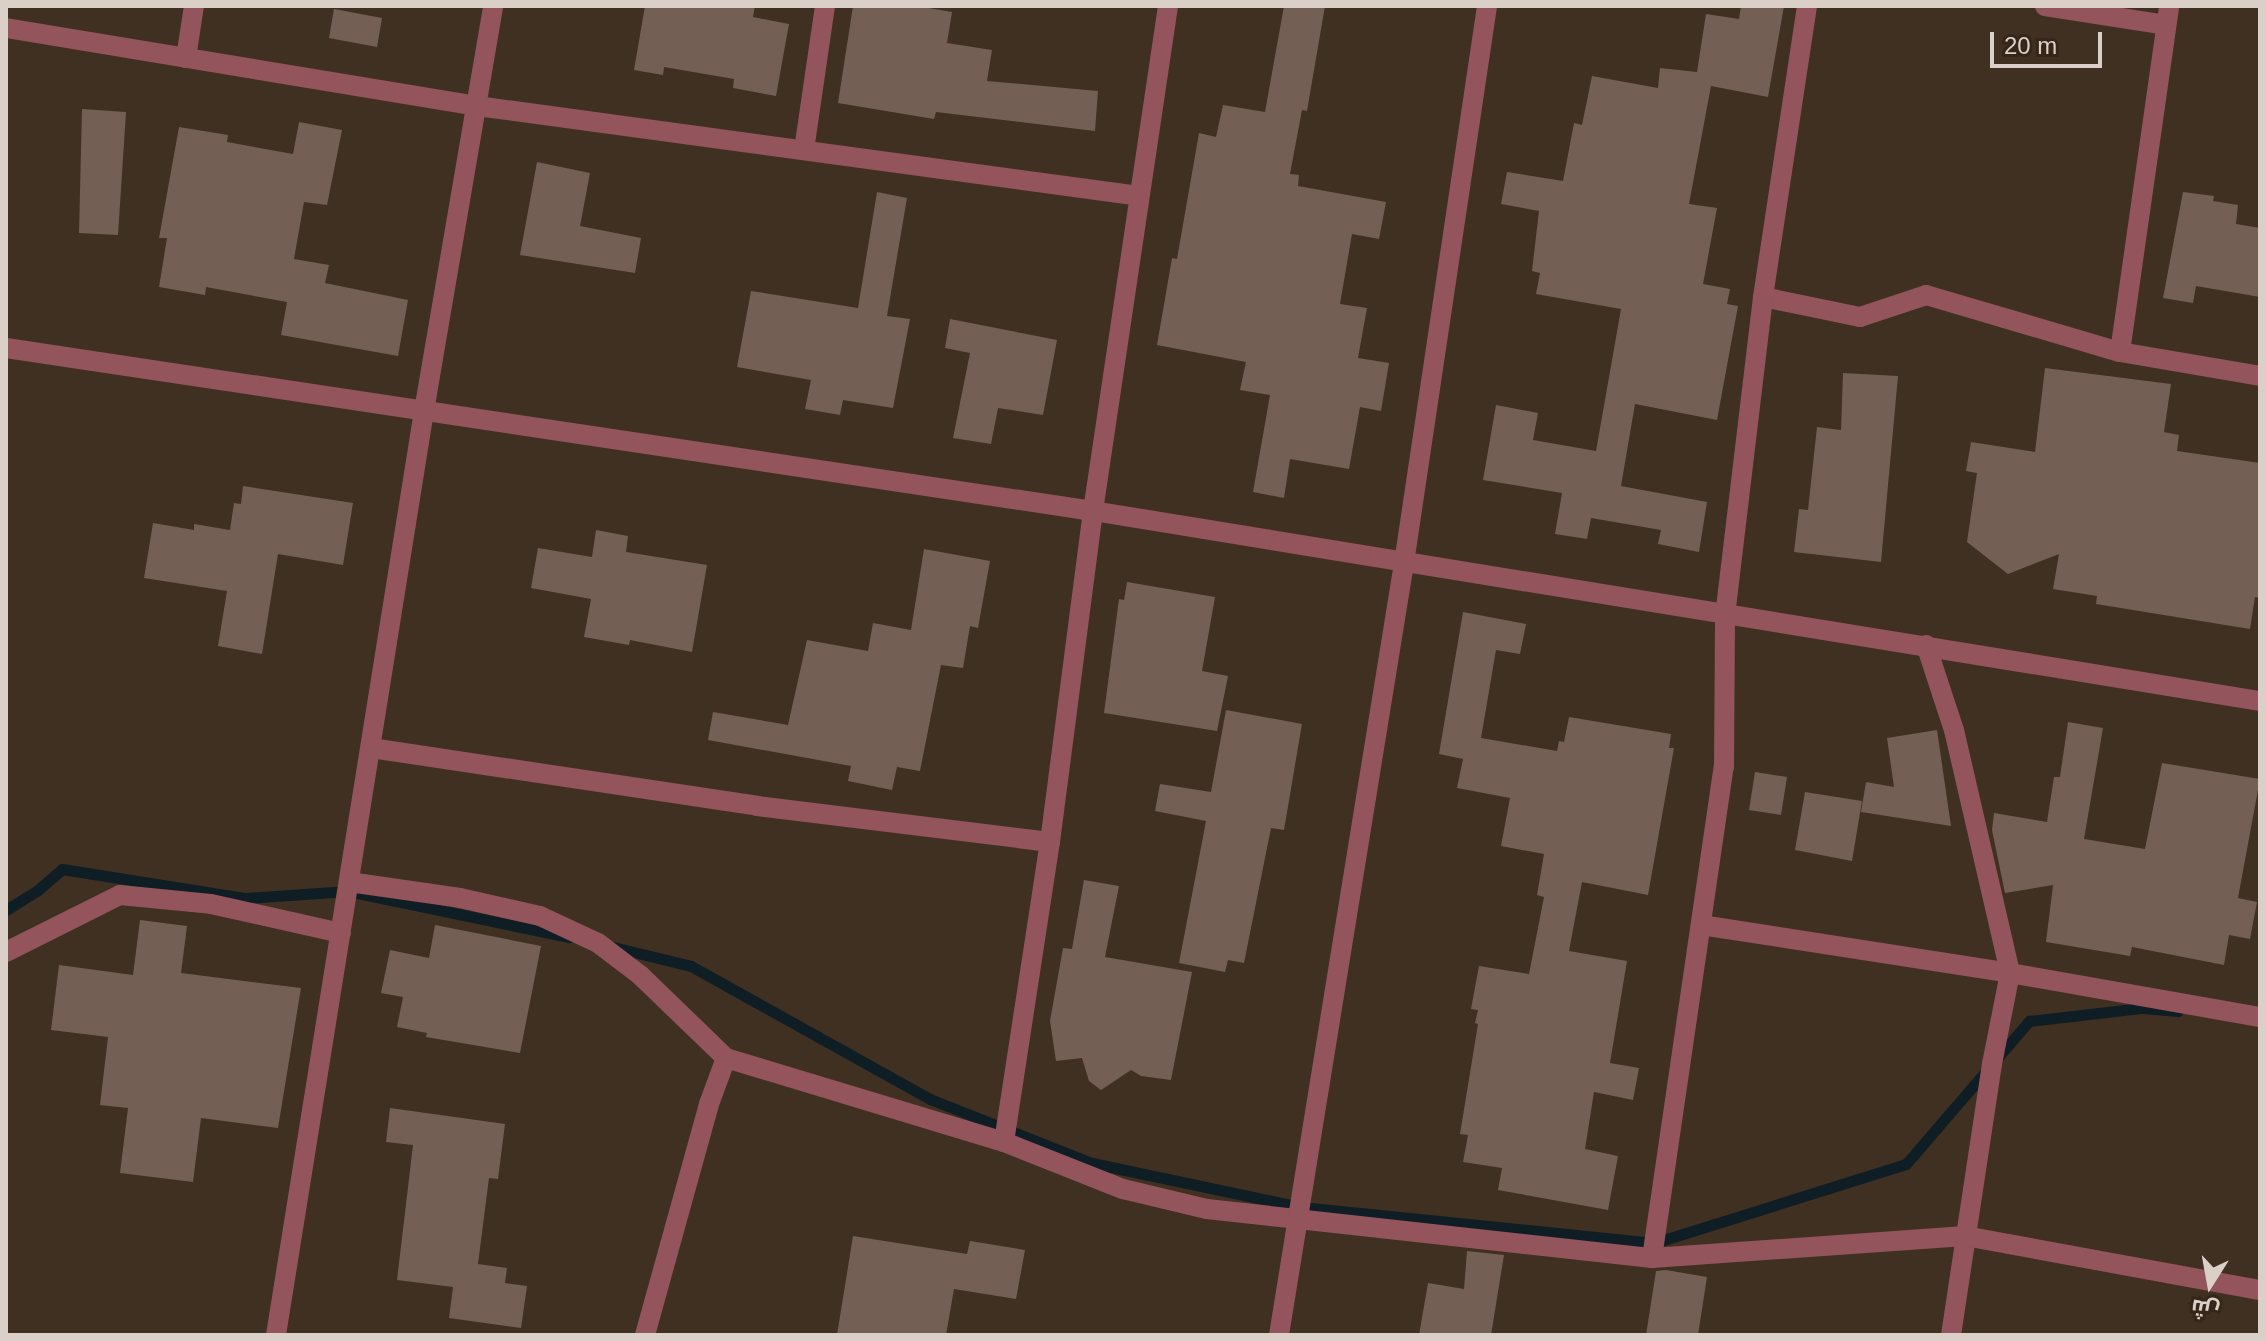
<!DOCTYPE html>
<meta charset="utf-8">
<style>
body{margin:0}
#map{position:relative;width:2266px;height:1341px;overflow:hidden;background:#3f3022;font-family:Arial,Cairo,sans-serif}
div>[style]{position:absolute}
.stream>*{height:11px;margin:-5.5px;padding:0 5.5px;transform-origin:5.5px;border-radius:5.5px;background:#0f1d25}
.building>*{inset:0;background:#745f55}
.minor>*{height:20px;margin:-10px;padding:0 10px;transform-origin:10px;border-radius:10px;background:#93545c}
span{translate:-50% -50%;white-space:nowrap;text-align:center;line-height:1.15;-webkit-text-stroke:8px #352619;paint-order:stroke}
.frame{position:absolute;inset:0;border:8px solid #dad0c7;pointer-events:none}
.north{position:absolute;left:2170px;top:1245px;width:80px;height:80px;-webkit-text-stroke:6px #352619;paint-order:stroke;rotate:191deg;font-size:22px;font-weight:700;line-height:32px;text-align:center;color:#dad0c7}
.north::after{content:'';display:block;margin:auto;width:28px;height:36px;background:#dad0c7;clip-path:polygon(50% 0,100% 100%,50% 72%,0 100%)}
.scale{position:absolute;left:1990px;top:32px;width:112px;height:36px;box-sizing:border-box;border:4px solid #dad0c7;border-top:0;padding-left:10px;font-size:24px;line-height:28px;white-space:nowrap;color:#dad0c7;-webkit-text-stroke:6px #352619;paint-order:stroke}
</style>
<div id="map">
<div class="stream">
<i style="left:6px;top:910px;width:38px;rotate:-32deg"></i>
<i style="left:38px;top:890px;width:32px;rotate:-41deg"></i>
<i style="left:62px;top:869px;width:186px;rotate:9deg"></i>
<i style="left:246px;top:898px;width:102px;rotate:-3.9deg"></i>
<i style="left:348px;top:891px;width:226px;rotate:11.8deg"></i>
<i style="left:609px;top:946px;width:84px;rotate:13.7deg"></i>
<i style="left:691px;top:966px;width:274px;rotate:29.1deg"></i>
<i style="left:930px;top:1099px;width:174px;rotate:21.6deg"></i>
<i style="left:1092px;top:1163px;width:214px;rotate:11.9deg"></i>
<i style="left:1301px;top:1207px;width:355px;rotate:5.8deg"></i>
<i style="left:1654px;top:1243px;width:264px;rotate:-17.4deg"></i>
<i style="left:1906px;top:1164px;width:189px;rotate:-49.3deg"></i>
<i style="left:2029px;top:1021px;width:114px;rotate:-6.6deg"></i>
<i style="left:2142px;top:1008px;width:36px;rotate:5deg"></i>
</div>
<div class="building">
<i style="clip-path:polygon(645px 6px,755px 6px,753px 17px,789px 24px,776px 96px,733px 88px,734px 79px,664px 67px,663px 75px,634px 70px)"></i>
<i style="clip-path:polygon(853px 6px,917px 6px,952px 12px,947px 43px,992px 50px,987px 81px,1098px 91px,1095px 131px,936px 112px,934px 119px,838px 103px)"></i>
<i style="clip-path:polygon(1284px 6px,1325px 6px,1307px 111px,1302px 110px,1290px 174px,1299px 175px,1298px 186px,1386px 202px,1379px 239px,1352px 234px,1340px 304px,1367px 308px,1358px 358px,1389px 363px,1381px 411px,1360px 407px,1349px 469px,1290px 459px,1284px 498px,1253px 492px,1270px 395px,1240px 390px,1246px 362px,1157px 345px,1172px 258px,1177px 259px,1199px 133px,1216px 137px,1223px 105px,1265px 112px)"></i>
<i style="clip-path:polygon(1741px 6px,1784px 6px,1768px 97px,1711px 86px,1689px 204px,1717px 208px,1703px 284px,1730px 289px,1727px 304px,1738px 306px,1717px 420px,1635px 404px,1621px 486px,1707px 502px,1699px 552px,1658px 544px,1661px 530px,1591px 518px,1587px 539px,1555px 534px,1562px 493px,1483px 480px,1496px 405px,1538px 413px,1533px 440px,1596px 451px,1621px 309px,1536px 294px,1540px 273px,1532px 271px,1539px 211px,1501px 204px,1507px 172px,1563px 181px,1574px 123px,1582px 125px,1592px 76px,1658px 88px,1660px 68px,1697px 72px,1706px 14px,1739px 19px)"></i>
<i style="clip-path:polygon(334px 9px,382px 18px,377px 47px,329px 38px)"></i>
<i style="clip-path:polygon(82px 109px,126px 112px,118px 235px,79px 233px)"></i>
<i style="clip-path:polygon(299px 122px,342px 130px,327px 205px,304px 202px,294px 259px,329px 265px,325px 283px,408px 300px,398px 356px,281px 335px,287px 302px,206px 287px,205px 295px,159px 287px,167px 238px,159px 238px,179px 127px,228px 135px,227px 142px,293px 154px)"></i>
<i style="clip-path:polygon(537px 162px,590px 173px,580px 226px,641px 238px,635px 273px,520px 255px)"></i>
<i style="clip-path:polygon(877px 192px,907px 198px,887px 316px,910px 319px,893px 408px,843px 400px,840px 415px,805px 409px,811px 380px,737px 367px,751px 291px,858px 308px)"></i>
<i style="clip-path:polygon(2183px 192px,2214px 196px,2213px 201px,2238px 205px,2236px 224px,2260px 228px,2260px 297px,2196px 286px,2193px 303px,2163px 298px)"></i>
<i style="clip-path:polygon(950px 319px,1057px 340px,1043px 415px,998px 408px,991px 444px,953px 438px,970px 353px,945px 348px)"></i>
<i style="clip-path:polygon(2045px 368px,2171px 384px,2164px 432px,2179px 435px,2177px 451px,2260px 463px,2260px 598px,2255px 597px,2250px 629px,2096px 604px,2097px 596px,2053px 589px,2059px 554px,2008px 574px,1967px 542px,1977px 473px,1966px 471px,1971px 442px,2035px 452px)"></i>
<i style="clip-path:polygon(1843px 373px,1898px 376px,1881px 562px,1794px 552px,1799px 509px,1808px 510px,1817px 427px,1841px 430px)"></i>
<i style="clip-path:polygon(243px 486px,353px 503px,343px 565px,278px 554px,262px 654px,218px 646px,227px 591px,144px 578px,153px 523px,194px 530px,194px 524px,230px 530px,234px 503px,241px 504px)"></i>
<i style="clip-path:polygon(596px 530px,628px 536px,626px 552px,707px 565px,692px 652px,630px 640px,629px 645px,584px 637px,591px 599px,531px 588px,538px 548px,592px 557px)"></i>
<i style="clip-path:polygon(924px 549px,990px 561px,978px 628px,970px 626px,963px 668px,941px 665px,920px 771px,897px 767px,892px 790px,848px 781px,851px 766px,708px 740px,713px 712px,788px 725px,807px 640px,868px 651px,873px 623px,911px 630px)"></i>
<i style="clip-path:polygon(1127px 582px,1215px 597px,1202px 671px,1228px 676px,1217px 731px,1104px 713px,1119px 599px,1124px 600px)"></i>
<i style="clip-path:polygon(1463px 612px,1526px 624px,1520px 654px,1496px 650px,1481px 738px,1557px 751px,1559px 741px,1564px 742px,1569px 717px,1671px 734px,1669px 748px,1674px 748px,1648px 895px,1582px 882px,1569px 951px,1627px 961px,1610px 1063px,1639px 1068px,1633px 1100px,1594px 1092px,1585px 1149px,1618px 1156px,1608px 1210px,1498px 1190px,1502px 1168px,1463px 1162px,1468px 1135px,1460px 1134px,1478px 1024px,1475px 1023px,1478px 1010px,1471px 1009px,1479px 966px,1529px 974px,1544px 897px,1537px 895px,1544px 854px,1501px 846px,1510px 798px,1457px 788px,1463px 759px,1439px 754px)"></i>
<i style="clip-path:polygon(1226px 710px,1302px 724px,1284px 830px,1271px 828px,1244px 963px,1228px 960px,1225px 972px,1179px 963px,1206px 821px,1155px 811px,1160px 784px,1211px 792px)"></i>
<i style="clip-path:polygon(2068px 722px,2103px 728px,2084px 839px,2145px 849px,2162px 763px,2260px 779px,2238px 898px,2257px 902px,2250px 939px,2229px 935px,2224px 965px,2132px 947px,2130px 956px,2046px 942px,2053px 885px,2005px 893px,1992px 830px,1994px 813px,2047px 822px,2054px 777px,2060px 777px)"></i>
<i style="clip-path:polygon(1937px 730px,1951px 826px,1861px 812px,1866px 782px,1894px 787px,1887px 738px)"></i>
<i style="clip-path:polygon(1755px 772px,1787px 777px,1781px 815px,1749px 810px)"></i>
<i style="clip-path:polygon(1805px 792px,1862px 801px,1852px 861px,1795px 850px)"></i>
<i style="clip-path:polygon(1084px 880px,1119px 886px,1105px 957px,1192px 972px,1171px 1080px,1141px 1076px,1131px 1070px,1101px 1090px,1089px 1081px,1082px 1058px,1056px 1061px,1050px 1021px,1063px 948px,1072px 949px)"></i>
<i style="clip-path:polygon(140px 920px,187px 926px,181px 973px,301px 988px,278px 1128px,201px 1118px,193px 1182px,120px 1173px,128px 1108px,100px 1105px,108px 1037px,51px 1030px,59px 965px,133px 975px)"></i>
<i style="clip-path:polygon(435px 925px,541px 946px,520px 1053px,426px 1037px,427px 1033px,397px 1027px,403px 997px,381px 993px,390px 950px,429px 958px)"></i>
<i style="clip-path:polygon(390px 1108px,505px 1124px,498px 1179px,489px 1178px,478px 1264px,507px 1268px,505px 1283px,527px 1286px,521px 1328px,449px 1318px,453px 1287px,397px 1280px,413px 1145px,386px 1142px)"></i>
<i style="clip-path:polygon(853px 1236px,967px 1254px,970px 1241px,1025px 1250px,1016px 1299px,954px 1289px,946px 1335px,837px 1335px)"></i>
<i style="clip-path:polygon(1467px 1251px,1504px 1255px,1491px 1335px,1419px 1335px,1428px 1283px,1464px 1289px)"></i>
<i style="clip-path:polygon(1666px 1270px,1707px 1277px,1698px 1335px,1646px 1335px,1656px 1271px)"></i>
</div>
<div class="minor">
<i style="left:2045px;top:6px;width:122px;rotate:8.9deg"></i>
<i style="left:6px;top:28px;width:477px;rotate:9.4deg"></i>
<i style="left:477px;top:106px;width:668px;rotate:7.74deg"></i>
<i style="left:186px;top:58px;width:53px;rotate:-81.3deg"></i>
<i style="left:804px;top:150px;width:146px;rotate:-81.7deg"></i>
<i style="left:1763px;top:297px;width:99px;rotate:11.7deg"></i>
<i style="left:1860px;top:317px;width:70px;rotate:-18.4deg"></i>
<i style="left:1926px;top:295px;width:202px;rotate:16.4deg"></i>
<i style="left:2120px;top:352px;width:142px;rotate:9.7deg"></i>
<i style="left:6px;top:348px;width:1099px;rotate:8.53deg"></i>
<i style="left:1093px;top:511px;width:1182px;rotate:9.25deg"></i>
<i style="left:2120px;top:352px;width:349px;rotate:-81.9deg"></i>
<i style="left:1926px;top:645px;width:89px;rotate:71.8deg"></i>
<i style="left:1954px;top:730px;width:249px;rotate:77deg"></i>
<i style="left:2010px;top:973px;width:93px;rotate:101.2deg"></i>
<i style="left:1992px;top:1064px;width:274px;rotate:98.6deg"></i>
<i style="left:371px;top:748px;width:390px;rotate:8.5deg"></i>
<i style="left:757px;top:806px;width:295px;rotate:7deg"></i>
<i style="left:349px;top:882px;width:112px;rotate:8.2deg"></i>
<i style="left:460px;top:898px;width:82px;rotate:12.7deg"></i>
<i style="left:540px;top:916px;width:64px;rotate:25deg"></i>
<i style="left:598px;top:943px;width:53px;rotate:37.3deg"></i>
<i style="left:640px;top:975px;width:120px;rotate:44deg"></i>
<i style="left:1701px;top:925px;width:313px;rotate:8.8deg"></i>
<i style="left:2010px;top:973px;width:254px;rotate:10deg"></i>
<i style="left:6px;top:952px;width:127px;rotate:-26.6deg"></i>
<i style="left:120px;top:895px;width:91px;rotate:5.6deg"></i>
<i style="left:211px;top:904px;width:133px;rotate:12.6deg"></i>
<i style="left:1004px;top:1142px;width:304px;rotate:-81.3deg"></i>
<i style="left:1050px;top:842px;width:334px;rotate:-82.6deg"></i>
<i style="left:1093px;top:511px;width:511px;rotate:-81.55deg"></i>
<i style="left:1652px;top:1258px;width:496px;rotate:-81.7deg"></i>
<i style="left:1724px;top:767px;width:151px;rotate:-89.6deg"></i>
<i style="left:1725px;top:616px;width:321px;rotate:-83.2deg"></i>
<i style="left:1763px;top:297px;width:294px;rotate:-81.4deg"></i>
<i style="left:276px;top:1335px;width:936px;rotate:-80.9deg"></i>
<i style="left:424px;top:411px;width:411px;rotate:-80.3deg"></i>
<i style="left:645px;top:1335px;width:240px;rotate:-74.5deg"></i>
<i style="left:709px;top:1104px;width:49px;rotate:-69.7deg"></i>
<i style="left:726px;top:1058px;width:290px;rotate:16.8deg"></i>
<i style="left:1004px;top:1142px;width:128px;rotate:21.6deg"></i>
<i style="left:1123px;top:1189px;width:86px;rotate:13.4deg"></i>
<i style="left:1207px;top:1209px;width:448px;rotate:6.3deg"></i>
<i style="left:1652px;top:1258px;width:314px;rotate:-4deg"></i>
<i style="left:1965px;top:1236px;width:300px;rotate:10.4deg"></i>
<i style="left:1279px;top:1335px;width:782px;rotate:-80.8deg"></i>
<i style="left:1404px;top:563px;width:563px;rotate:-81.52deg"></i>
</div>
<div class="frame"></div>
<div class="north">ش</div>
<div class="scale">20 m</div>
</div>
